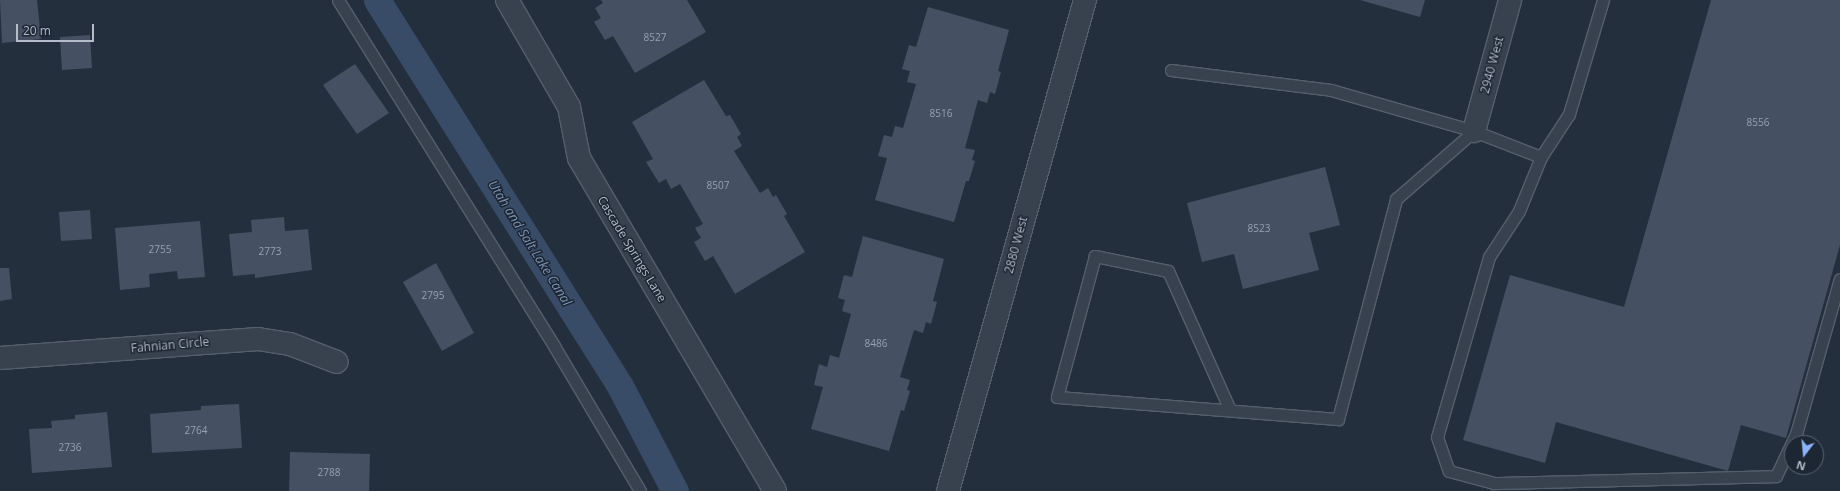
<!DOCTYPE html>
<style>
body{margin:0}
#map{position:relative;width:1840px;height:491px;overflow:hidden;background:#242f3e;font-family:"Open Sans",sans-serif}
div>[style]{position:absolute}
.canal>*{height:27px;margin:-13.5px;padding:0 13.5px;transform-origin:13.5px;border-radius:13.5px;background:#394c67}
.building>*{inset:0;background:#455162}
.roads{filter:drop-shadow(1px 0 #565f6c) drop-shadow(-1px 0 #565f6c) drop-shadow(0 1px #565f6c) drop-shadow(0 -1px #565f6c)}
.lane>*{height:11px;margin:-5.5px;padding:0 5.5px;transform-origin:5.5px;border-radius:5.5px;background:#38414e}
.street>*{height:22px;margin:-11px;padding:0 11px;transform-origin:11px;border-radius:11px;background:#38414e}
span{translate:-50% -50%;white-space:nowrap;text-align:center;line-height:1.15;-webkit-text-stroke:3px #1d2633;paint-order:stroke}
.number-label{font-size:10px;color:#98a1af}
.number-label span{-webkit-text-stroke-width:0}
.street-label{font-size:12px;color:#b4bcc9}
.water-label{font-size:13px;color:#7c92b1;font-style:italic}
.north{position:absolute;left:1784px;top:435px;width:40px;height:40px;box-sizing:border-box;background:#1d2633;border:1px solid #59626f;border-radius:50%;rotate:196deg;font-size:11px;font-weight:700;line-height:16px;text-align:center;color:#b4bcc9}
.north::after{content:'';display:block;margin:auto;width:14px;height:18px;background:#8ab4f8;clip-path:polygon(50% 0,100% 100%,50% 72%,0 100%)}
.scale{position:absolute;left:16px;top:24px;width:78px;height:18px;box-sizing:border-box;border:2px solid #b4bcc9;border-top:0;padding-left:5px;font-size:12px;line-height:14px;white-space:nowrap;color:#b4bcc9;-webkit-text-stroke:3px #1d2633;paint-order:stroke}
</style>
<div id="map">
<div class="canal">
<i style="left:377px;top:0;width:456px;rotate:57.8deg"></i>
<i style="left:620px;top:386px;width:119px;rotate:62.4deg"></i>
</div>
<div class="building">
<i style="clip-path:polygon(0 0,37px 0,41px 39px,2px 43px)"></i>
<i style="clip-path:polygon(601px 0,687px 0,706px 32px,635px 73px,613px 36px,605px 40px,594px 22px,601px 18px,595px 8px,603px 3px)"></i>
<i style="clip-path:polygon(1360px 0,1425px 0,1420px 17px)"></i>
<i style="clip-path:polygon(1711px 0,1840px 0,1840px 245px,1786px 438px,1741px 425px,1728px 471px,1556px 422px,1545px 463px,1463px 440px,1510px 275px,1624px 307px)"></i>
<i style="clip-path:polygon(928px 7px,1009px 30px,998px 71px,1001px 72px,995px 94px,990px 92px,987px 103px,978px 100px,965px 148px,975px 150px,972px 160px,975px 161px,969px 181px,966px 181px,954px 222px,875px 200px,887px 158px,878px 156px,884px 135px,892px 137px,895px 126px,903px 128px,916px 84px,907px 82px,910px 71px,902px 69px,909px 45px,916px 47px)"></i>
<i style="clip-path:polygon(90px 35px,92px 68px,62px 70px,60px 37px)"></i>
<i style="clip-path:polygon(355px 64px,389px 113px,357px 134px,323px 85px)"></i>
<i style="clip-path:polygon(704px 80px,726px 116px,730px 115px,741px 134px,737px 137px,742px 146px,734px 151px,760px 193px,768px 188px,773px 197px,776px 195px,787px 214px,784px 216px,805px 252px,735px 294px,713px 256px,705px 261px,694px 242px,701px 238px,695px 228px,703px 224px,680px 184px,671px 189px,666px 179px,659px 183px,646px 162px,653px 159px,632px 122px)"></i>
<i style="clip-path:polygon(1325px 167px,1340px 225px,1309px 233px,1319px 270px,1243px 289px,1234px 254px,1202px 262px,1187px 203px)"></i>
<i style="clip-path:polygon(90px 210px,92px 239px,61px 241px,59px 212px)"></i>
<i style="clip-path:polygon(284px 217px,285px 231px,308px 229px,312px 270px,255px 278px,255px 274px,233px 276px,229px 234px,252px 232px,251px 220px)"></i>
<i style="clip-path:polygon(200px 221px,205px 277px,178px 279px,177px 271px,149px 274px,150px 287px,120px 290px,115px 228px)"></i>
<i style="clip-path:polygon(863px 236px,944px 259px,933px 301px,937px 302px,931px 324px,926px 322px,923px 333px,914px 330px,900px 377px,910px 380px,907px 390px,910px 391px,904px 411px,901px 410px,889px 451px,811px 429px,823px 387px,814px 385px,819px 364px,827px 367px,830px 355px,839px 358px,851px 314px,842px 311px,845px 300px,838px 298px,844px 275px,852px 277px)"></i>
<i style="clip-path:polygon(436px 263px,474px 333px,442px 351px,403px 282px)"></i>
<i style="clip-path:polygon(0 268px,9px 268px,12px 299px,0 301px)"></i>
<i style="clip-path:polygon(239px 404px,242px 448px,152px 453px,150px 414px,201px 410px,201px 406px)"></i>
<i style="clip-path:polygon(107px 412px,112px 467px,32px 473px,29px 429px,52px 428px,51px 421px,75px 419px,75px 415px)"></i>
<i style="clip-path:polygon(290px 452px,370px 454px,369px 491px,289px 491px)"></i>
</div>
<div class="roads">
<div class="lane">
<i style="left:338px;top:0;width:408px;rotate:58deg"></i>
<i style="left:554px;top:346px;width:169px;rotate:59.3deg"></i>
<i style="left:1171px;top:70px;width:161px;rotate:7.1deg"></i>
<i style="left:1331px;top:90px;width:149px;rotate:16deg"></i>
<i style="left:1474px;top:131px;width:72px;rotate:21.2deg"></i>
<i style="left:1541px;top:157px;width:58px;rotate:112.2deg"></i>
<i style="left:1519px;top:211px;width:55px;rotate:123.1deg"></i>
<i style="left:1489px;top:257px;width:187px;rotate:106.1deg"></i>
<i style="left:1437px;top:437px;width:36px;rotate:71deg"></i>
<i style="left:1449px;top:471px;width:47px;rotate:14.9deg"></i>
<i style="left:1494px;top:483px;width:282px;rotate:-1.4deg"></i>
<i style="left:1776px;top:476px;width:47px;rotate:-64.5deg"></i>
<i style="left:1796px;top:434px;width:161px;rotate:-74.2deg"></i>
<i style="left:1541px;top:157px;width:51px;rotate:-56.9deg"></i>
<i style="left:1569px;top:114px;width:119px;rotate:-73.4deg"></i>
<i style="left:1230px;top:410px;width:152px;rotate:-114deg"></i>
<i style="left:1168px;top:271px;width:75px;rotate:-168.4deg"></i>
<i style="left:1095px;top:256px;width:146px;rotate:105.1deg"></i>
<i style="left:1057px;top:397px;width:282px;rotate:4.5deg"></i>
<i style="left:1338px;top:419px;width:228px;rotate:-75.2deg"></i>
<i style="left:1396px;top:199px;width:103px;rotate:-41.1deg"></i>
</div>
<div class="street">
<i style="left:507px;top:0;width:124px;rotate:59.9deg"></i>
<i style="left:569px;top:107px;width:52px;rotate:78.9deg"></i>
<i style="left:579px;top:158px;width:386px;rotate:59.5deg"></i>
<i style="left:1474px;top:131px;width:136px;rotate:-74.6deg"></i>
<i style="left:0;top:358px;width:259px;rotate:-4.2deg"></i>
<i style="left:258px;top:339px;width:32px;rotate:9deg"></i>
<i style="left:290px;top:344px;width:50px;rotate:21deg"></i>
<i style="left:948px;top:491px;width:510px;rotate:-74.41deg"></i>
</div>
</div>
<div class="number-label">
<span style="left:655px;top:38px">8527</span>
<span style="left:941px;top:114px">8516</span>
<span style="left:1758px;top:123px">8556</span>
<span style="left:718px;top:186px">8507</span>
<span style="left:1259px;top:229px">8523</span>
<span style="left:160px;top:250px">2755</span>
<span style="left:270px;top:252px">2773</span>
<span style="left:433px;top:296px">2795</span>
<span style="left:876px;top:344px">8486</span>
<span style="left:196px;top:431px">2764</span>
<span style="left:70px;top:448px">2736</span>
<span style="left:329px;top:473px">2788</span>
</div>
<div class="street-label">
<span style="left:1492px;top:65px;rotate:-75deg">2940 West</span>
<span style="left:1016px;top:245px;rotate:-75deg">2880 West</span>
<span style="left:632px;top:249px;rotate:59deg">Cascade Springs Lane</span>
<span style="left:170px;top:345px;rotate:-5deg">Fahnian Circle</span>
</div>
<div class="water-label">
<span style="left:530px;top:243px;rotate:58deg">Utah and Salt Lake Canal</span>
</div>
<div class="north">N</div>
<div class="scale">20 m</div>
</div>
